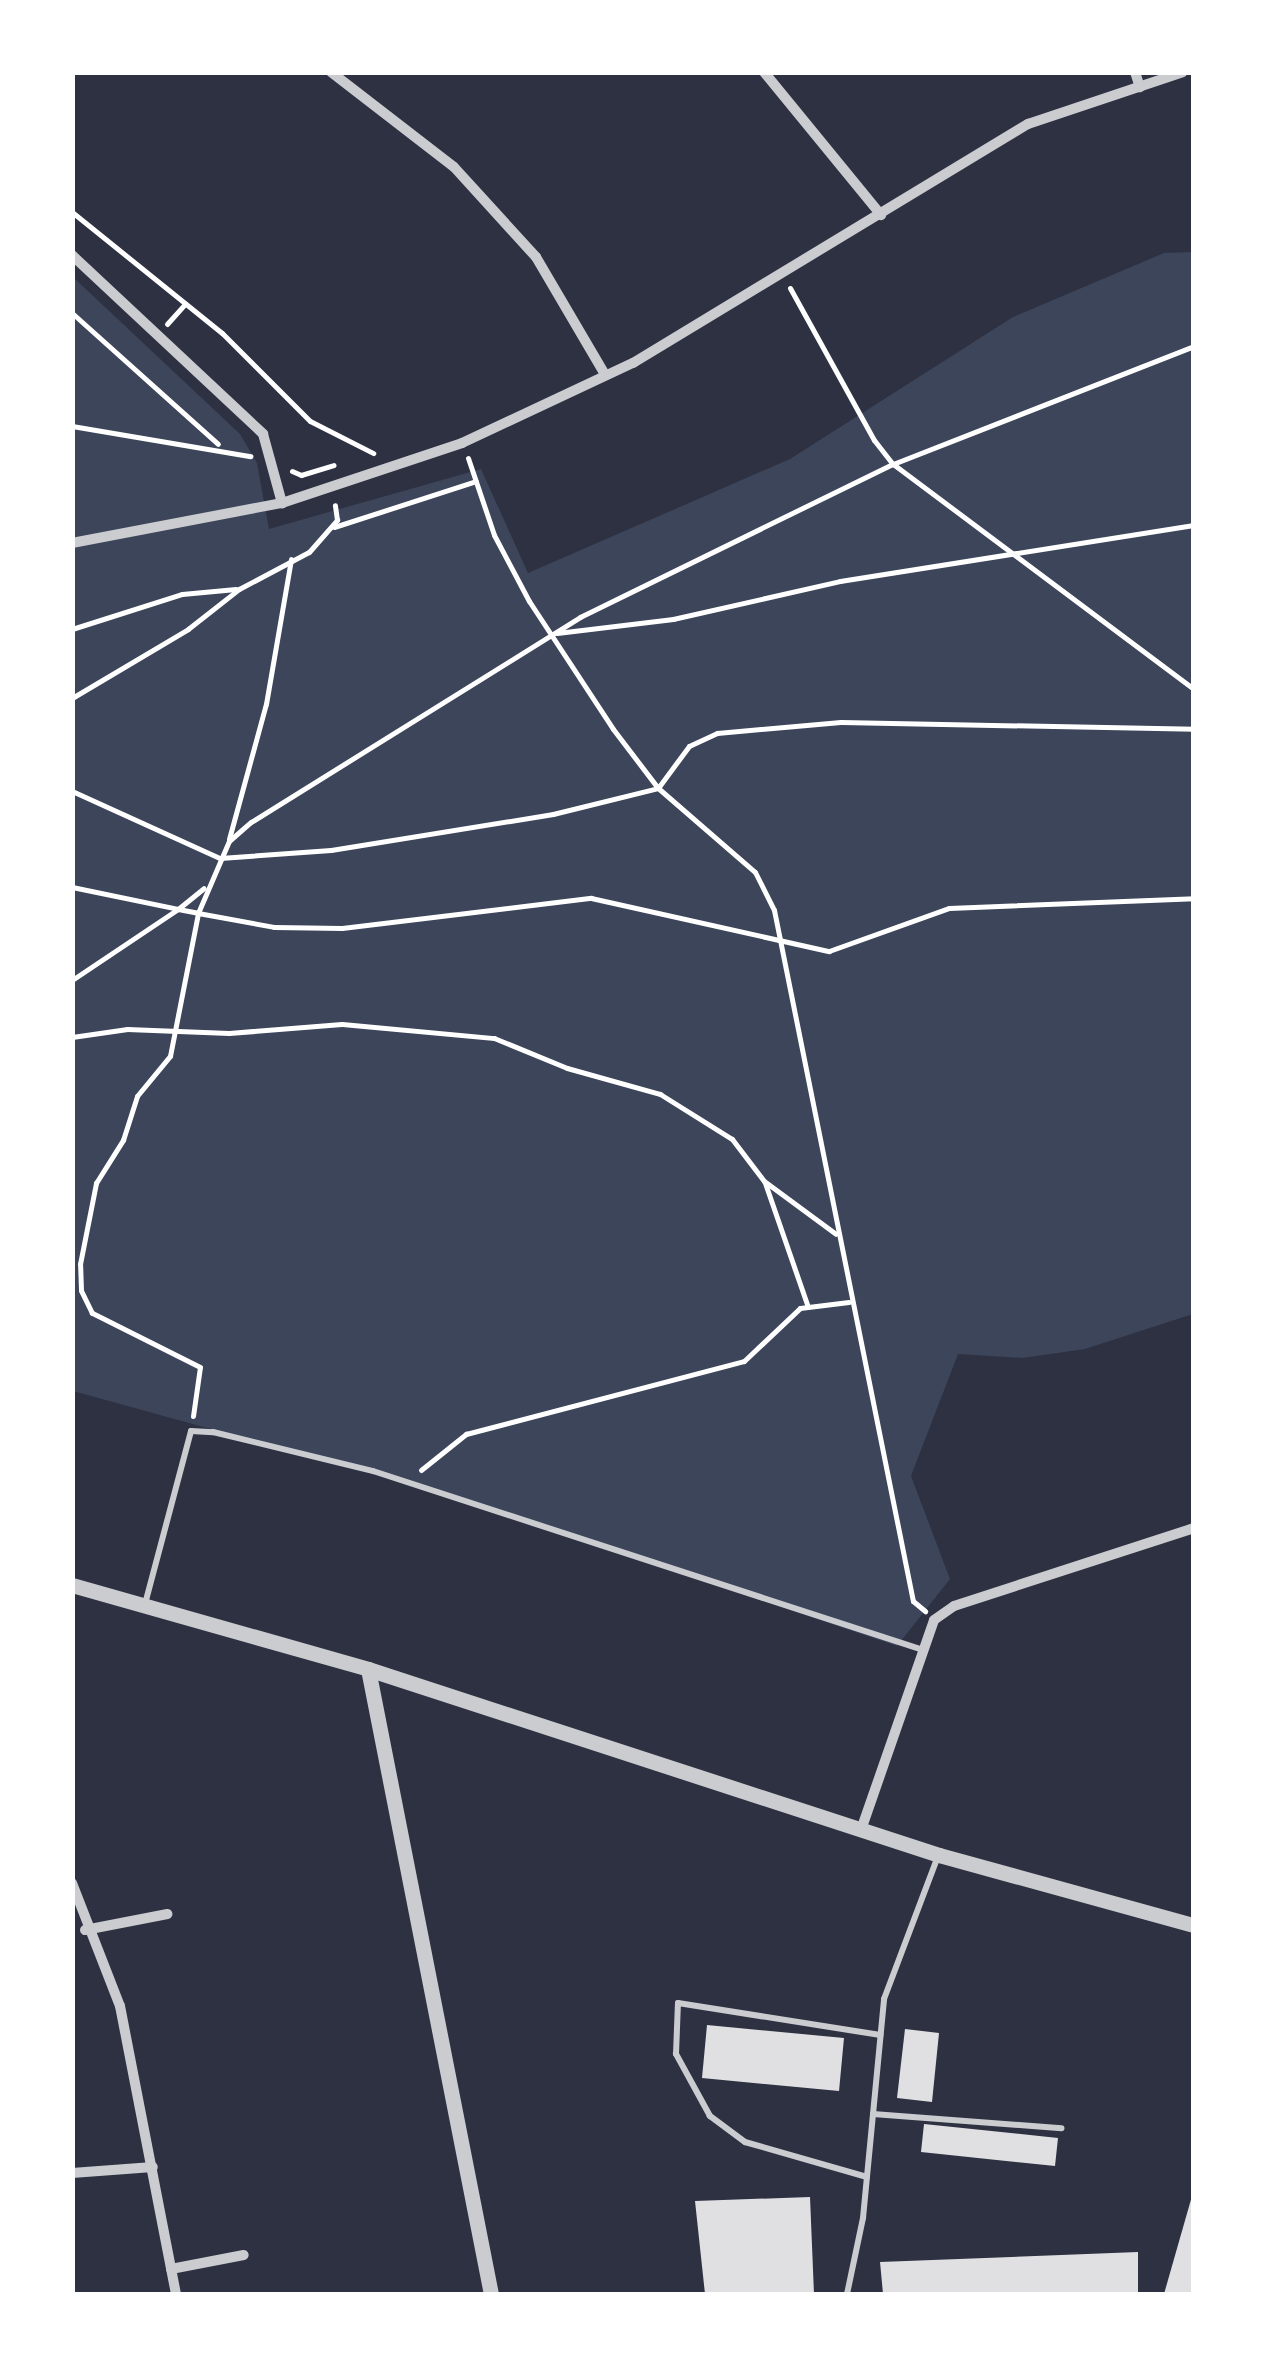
<!DOCTYPE html>
<style>
body{margin:0}
#map{position:relative;width:1266px;height:2367px;overflow:hidden;background:#2d3142;font-family:Poppins,sans-serif}
div>[style]{position:absolute}
.green>*{inset:0;background:#3c4559}
.building>*{inset:0;background:#e0e0e3}
.path>*{height:5px;margin:-2.5px;padding:0 2.5px;transform-origin:2.5px;border-radius:2.5px;background:#fff}
.service>*{height:6px;margin:-3px;padding:0 3px;transform-origin:3px;border-radius:3px;background:#caccd0}
.minor>*{height:10px;margin:-5px;padding:0 5px;transform-origin:5px;border-radius:5px;background:#caccd0}
.tertiary>*{height:15px;margin:-7.5px;padding:0 7.5px;transform-origin:7.5px;border-radius:7.5px;background:#caccd0}
span{translate:-50% -50%;white-space:nowrap;text-align:center;line-height:1.15;-webkit-text-stroke:8px #fff;paint-order:stroke}
.frame{position:absolute;inset:0;border:75px solid #fff;pointer-events:none}
</style>
<div id="map">
<div class="green">
<i style="clip-path:polygon(1193px 252px,1193px 1314px,1085px 1349px,1023px 1358px,958px 1354px,911px 1476px,950px 1579px,897px 1646px,450px 1495px,73px 1391px,73px 277px,240px 434px,257px 463px,269px 529px,481px 469px,528px 573px,790px 459px,1013px 317px,1164px 253px)"></i>
</div>
<div class="building">
<i style="clip-path:polygon(707px 2025px,844px 2038px,839px 2091px,702px 2078px)"></i>
<i style="clip-path:polygon(905px 2029px,939px 2033px,932px 2102px,897px 2098px)"></i>
<i style="clip-path:polygon(924px 2124px,1058px 2138px,1055px 2166px,921px 2152px)"></i>
<i style="clip-path:polygon(1192px 2196px,1194px 2294px,1164px 2294px)"></i>
<i style="clip-path:polygon(810px 2197px,814px 2294px,705px 2294px,695px 2201px)"></i>
<i style="clip-path:polygon(1138px 2252px,1138px 2294px,883px 2294px,880px 2262px)"></i>
</div>
<div class="path">
<i style="left:72px;top:212px;width:193px;rotate:38.9deg"></i>
<i style="left:222px;top:333px;width:124px;rotate:45deg"></i>
<i style="left:310px;top:421px;width:71px;rotate:26.9deg"></i>
<i style="left:790px;top:288px;width:174px;rotate:61.1deg"></i>
<i style="left:874px;top:440px;width:31px;rotate:52deg"></i>
<i style="left:893px;top:464px;width:323px;rotate:-21.4deg"></i>
<i style="left:72px;top:313px;width:196px;rotate:41.9deg"></i>
<i style="left:167px;top:324px;width:27px;rotate:-48deg"></i>
<i style="left:72px;top:426px;width:181px;rotate:9.6deg"></i>
<i style="left:468px;top:458px;width:81px;rotate:71.3deg"></i>
<i style="left:494px;top:535px;width:75px;rotate:62.1deg"></i>
<i style="left:529px;top:601px;width:153px;rotate:56.7deg"></i>
<i style="left:613px;top:729px;width:74px;rotate:52.7deg"></i>
<i style="left:658px;top:788px;width:128px;rotate:40.9deg"></i>
<i style="left:755px;top:872px;width:42px;rotate:63.4deg"></i>
<i style="left:774px;top:910px;width:705px;rotate:78.63deg"></i>
<i style="left:913px;top:1601px;width:16px;rotate:40deg"></i>
<i style="left:292px;top:471px;width:10px;rotate:24deg"></i>
<i style="left:301px;top:475px;width:34px;rotate:-17deg"></i>
<i style="left:334px;top:527px;width:149px;rotate:-17.9deg"></i>
<i style="left:72px;top:629px;width:115px;rotate:-17.7deg"></i>
<i style="left:182px;top:594px;width:54px;rotate:-5.3deg"></i>
<i style="left:557px;top:633px;width:117px;rotate:-6.9deg"></i>
<i style="left:673px;top:619px;width:171px;rotate:-12.8deg"></i>
<i style="left:840px;top:581px;width:358px;rotate:-9deg"></i>
<i style="left:72px;top:698px;width:135px;rotate:-30.7deg"></i>
<i style="left:188px;top:629px;width:65px;rotate:-38.1deg"></i>
<i style="left:239px;top:589px;width:79px;rotate:-27.9deg"></i>
<i style="left:309px;top:552px;width:43px;rotate:-48.8deg"></i>
<i style="left:337px;top:520px;width:15px;rotate:-98deg"></i>
<i style="left:72px;top:791px;width:162px;rotate:24.4deg"></i>
<i style="left:220px;top:858px;width:111px;rotate:-4.1deg"></i>
<i style="left:331px;top:850px;width:225px;rotate:-9.2deg"></i>
<i style="left:553px;top:814px;width:108px;rotate:-13.9deg"></i>
<i style="left:658px;top:788px;width:52px;rotate:-53.6deg"></i>
<i style="left:689px;top:746px;width:31px;rotate:-25deg"></i>
<i style="left:717px;top:733px;width:124px;rotate:-5.1deg"></i>
<i style="left:841px;top:722px;width:353px;rotate:1.1deg"></i>
<i style="left:229px;top:839px;width:140px;rotate:-74.7deg"></i>
<i style="left:266px;top:704px;width:147px;rotate:-80.2deg"></i>
<i style="left:72px;top:887px;width:108px;rotate:11.7deg"></i>
<i style="left:178px;top:909px;width:33px;rotate:-39deg"></i>
<i style="left:72px;top:980px;width:128px;rotate:-33.8deg"></i>
<i style="left:178px;top:909px;width:20px;rotate:11deg"></i>
<i style="left:198px;top:913px;width:78px;rotate:-66.7deg"></i>
<i style="left:229px;top:841px;width:29px;rotate:-41deg"></i>
<i style="left:251px;top:822px;width:388px;rotate:-31.9deg"></i>
<i style="left:580px;top:617px;width:348px;rotate:-26.1deg"></i>
<i style="left:893px;top:464px;width:376px;rotate:36.8deg"></i>
<i style="left:72px;top:1037px;width:56px;rotate:-8.3deg"></i>
<i style="left:127px;top:1029px;width:102px;rotate:2.2deg"></i>
<i style="left:229px;top:1033px;width:113px;rotate:-4.6deg"></i>
<i style="left:342px;top:1024px;width:153px;rotate:5.3deg"></i>
<i style="left:494px;top:1038px;width:79px;rotate:22.3deg"></i>
<i style="left:567px;top:1068px;width:97px;rotate:15.6deg"></i>
<i style="left:660px;top:1094px;width:85px;rotate:32deg"></i>
<i style="left:732px;top:1139px;width:53px;rotate:52.7deg"></i>
<i style="left:764px;top:1181px;width:89px;rotate:36.4deg"></i>
<i style="left:765px;top:1183px;width:131px;rotate:70.9deg"></i>
<i style="left:193px;top:1416px;width:49px;rotate:-81.9deg"></i>
<i style="left:200px;top:1367px;width:121px;rotate:-153.4deg"></i>
<i style="left:92px;top:1313px;width:25px;rotate:-116deg"></i>
<i style="left:81px;top:1290px;width:26px;rotate:-92deg"></i>
<i style="left:80px;top:1264px;width:83px;rotate:-78.8deg"></i>
<i style="left:96px;top:1183px;width:51px;rotate:-57.9deg"></i>
<i style="left:123px;top:1140px;width:46px;rotate:-72.3deg"></i>
<i style="left:137px;top:1096px;width:52px;rotate:-50.5deg"></i>
<i style="left:170px;top:1056px;width:146px;rotate:-78.9deg"></i>
<i style="left:198px;top:913px;width:77px;rotate:10.4deg"></i>
<i style="left:274px;top:927px;width:68px;rotate:0.8deg"></i>
<i style="left:342px;top:928px;width:251px;rotate:-6.9deg"></i>
<i style="left:591px;top:898px;width:244px;rotate:12.6deg"></i>
<i style="left:829px;top:951px;width:127px;rotate:-19.7deg"></i>
<i style="left:949px;top:908px;width:245px;rotate:-2.3deg"></i>
<i style="left:421px;top:1470px;width:58px;rotate:-38.7deg"></i>
<i style="left:466px;top:1434px;width:287px;rotate:-14.7deg"></i>
<i style="left:744px;top:1361px;width:77px;rotate:-43.4deg"></i>
<i style="left:800px;top:1308px;width:49px;rotate:-7deg"></i>
</div>
<div class="service">
<i style="left:145px;top:1604px;width:179px;rotate:-75.1deg"></i>
<i style="left:191px;top:1431px;width:22px;rotate:3deg"></i>
<i style="left:213px;top:1432px;width:165px;rotate:13.7deg"></i>
<i style="left:373px;top:1471px;width:575px;rotate:18.03deg"></i>
<i style="left:873px;top:2114px;width:189px;rotate:4.3deg"></i>
<i style="left:867px;top:2177px;width:127px;rotate:-164deg"></i>
<i style="left:745px;top:2142px;width:44px;rotate:-143.4deg"></i>
<i style="left:710px;top:2116px;width:71px;rotate:-118.7deg"></i>
<i style="left:676px;top:2054px;width:51px;rotate:-87.8deg"></i>
<i style="left:678px;top:2003px;width:205px;rotate:9deg"></i>
<i style="left:847px;top:2294px;width:78px;rotate:-78.1deg"></i>
<i style="left:863px;top:2218px;width:220px;rotate:-84.5deg"></i>
<i style="left:884px;top:1999px;width:153px;rotate:-69.3deg"></i>
</div>
<div class="minor">
<i style="left:331px;top:72px;width:155px;rotate:37.7deg"></i>
<i style="left:454px;top:167px;width:122px;rotate:47.7deg"></i>
<i style="left:536px;top:257px;width:134px;rotate:59.6deg"></i>
<i style="left:764px;top:72px;width:185px;rotate:50.7deg"></i>
<i style="left:1135px;top:72px;width:16px;rotate:72deg"></i>
<i style="left:72px;top:255px;width:262px;rotate:43.1deg"></i>
<i style="left:263px;top:434px;width:72px;rotate:74.6deg"></i>
<i style="left:72px;top:543px;width:214px;rotate:-10.8deg"></i>
<i style="left:282px;top:503px;width:190px;rotate:-18.4deg"></i>
<i style="left:462px;top:443px;width:189px;rotate:-25.1deg"></i>
<i style="left:633px;top:363px;width:462px;rotate:-31.2deg"></i>
<i style="left:1028px;top:124px;width:163px;rotate:-18.5deg"></i>
<i style="left:862px;top:1827px;width:219px;rotate:-70.8deg"></i>
<i style="left:934px;top:1620px;width:24px;rotate:-35deg"></i>
<i style="left:954px;top:1606px;width:252px;rotate:-18deg"></i>
<i style="left:72px;top:1883px;width:132px;rotate:68.7deg"></i>
<i style="left:120px;top:2006px;width:293px;rotate:79deg"></i>
<i style="left:85px;top:1930px;width:84px;rotate:-11deg"></i>
<i style="left:72px;top:2173px;width:81px;rotate:-4.2deg"></i>
<i style="left:171px;top:2269px;width:74px;rotate:-10.9deg"></i>
</div>
<div class="tertiary">
<i style="left:72px;top:1585px;width:308px;rotate:15.8deg"></i>
<i style="left:368px;top:1669px;width:601px;rotate:18.04deg"></i>
<i style="left:939px;top:1855px;width:264px;rotate:15.4deg"></i>
<i style="left:368px;top:1669px;width:637px;rotate:78.87deg"></i>
</div>
<div class="frame"></div>
</div>
